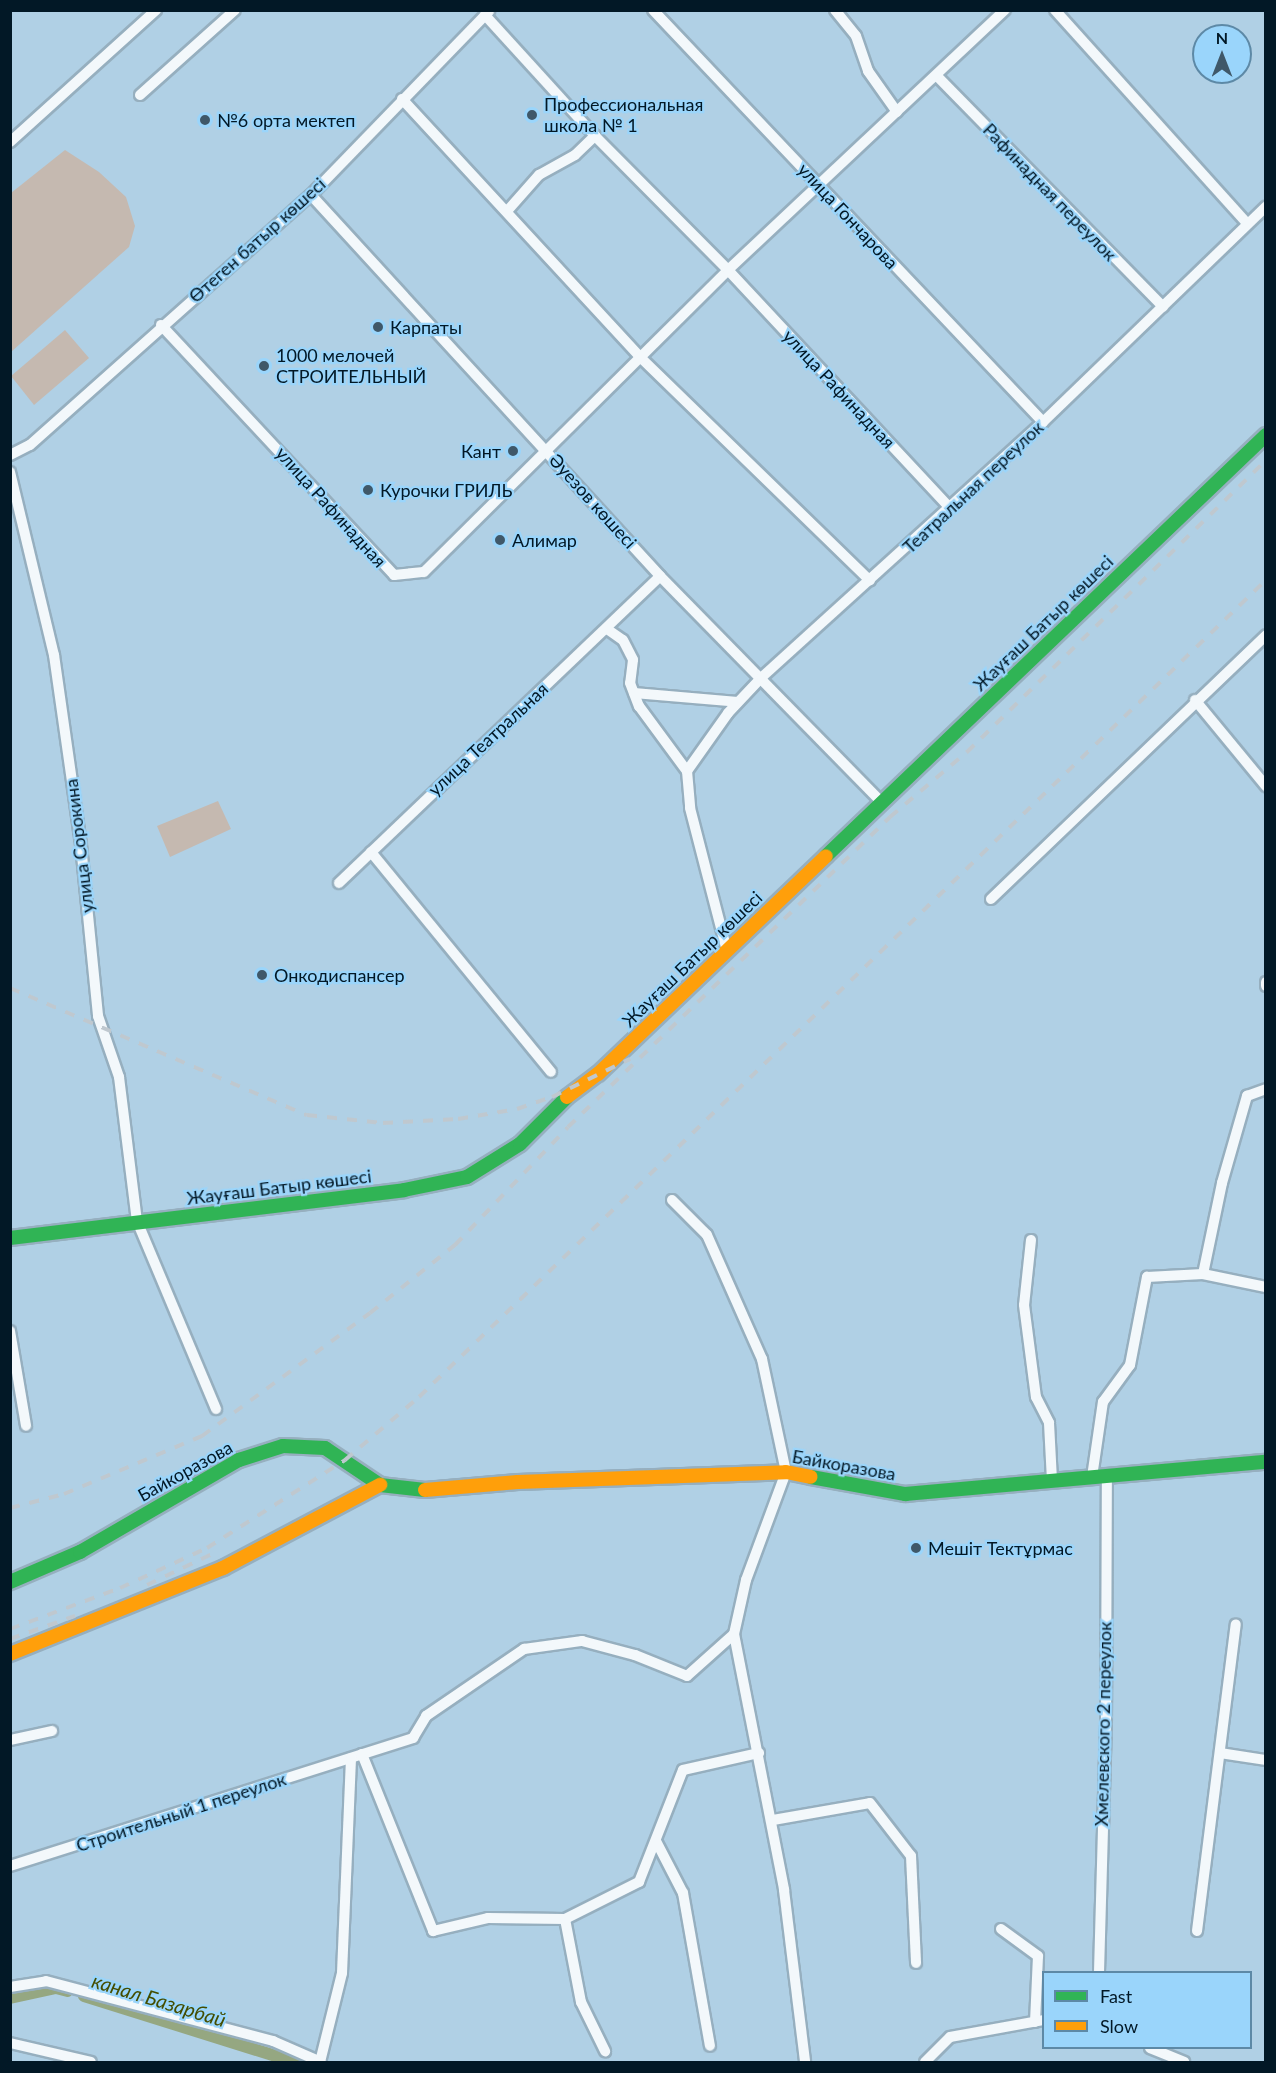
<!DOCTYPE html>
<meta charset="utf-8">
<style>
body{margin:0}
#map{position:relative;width:1276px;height:2073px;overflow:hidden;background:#b0d0e5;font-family:Lato,sans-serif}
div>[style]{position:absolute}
.green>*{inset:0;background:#c5b9b0}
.canal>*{height:12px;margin:-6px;padding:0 6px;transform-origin:6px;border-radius:6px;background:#95a781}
.roads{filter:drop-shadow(2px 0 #96afbf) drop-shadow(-2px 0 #96afbf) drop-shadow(0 2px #96afbf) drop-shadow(0 -2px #96afbf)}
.street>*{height:10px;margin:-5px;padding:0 5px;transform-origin:5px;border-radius:5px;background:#f3f8fb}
.fast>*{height:14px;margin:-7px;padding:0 7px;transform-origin:7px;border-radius:7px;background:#30b455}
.slow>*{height:14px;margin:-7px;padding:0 7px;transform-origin:7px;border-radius:7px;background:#ff9f0a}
.rail>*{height:4px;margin-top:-2px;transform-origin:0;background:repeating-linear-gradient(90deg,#bfc8cf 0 10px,transparent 0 20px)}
.dots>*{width:16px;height:16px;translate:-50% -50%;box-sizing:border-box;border:3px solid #9ad5fb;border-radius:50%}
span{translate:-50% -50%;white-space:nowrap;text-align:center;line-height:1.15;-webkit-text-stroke:4.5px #9ad5fb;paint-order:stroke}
.poi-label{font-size:18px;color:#021826}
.left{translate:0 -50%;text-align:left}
.right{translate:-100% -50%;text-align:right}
.street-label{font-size:18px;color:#021826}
.water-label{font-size:20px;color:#444d00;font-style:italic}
.frame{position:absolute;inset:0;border:12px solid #021826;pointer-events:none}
.legend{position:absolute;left:1042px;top:1971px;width:210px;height:78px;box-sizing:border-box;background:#9ad5fb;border:2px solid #5d89a6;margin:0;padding:8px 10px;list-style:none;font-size:18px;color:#021826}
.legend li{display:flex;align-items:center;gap:12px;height:30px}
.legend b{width:30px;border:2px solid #5d89a6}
.north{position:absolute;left:1192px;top:24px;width:60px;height:60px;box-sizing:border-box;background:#9ad5fb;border:2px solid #5d89a6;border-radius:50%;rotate:0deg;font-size:16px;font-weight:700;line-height:24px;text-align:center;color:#021826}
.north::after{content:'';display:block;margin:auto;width:21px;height:27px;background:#3f5869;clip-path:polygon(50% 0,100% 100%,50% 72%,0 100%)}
</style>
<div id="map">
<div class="green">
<i style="clip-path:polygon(65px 150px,99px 172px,126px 197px,135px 226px,129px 247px,11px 352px,11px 193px)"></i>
<i style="clip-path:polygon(65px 330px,89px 358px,34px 405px,11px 376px)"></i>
<i style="clip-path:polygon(218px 801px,231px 829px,170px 857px,157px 826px)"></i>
</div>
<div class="canal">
<i style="left:84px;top:1996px;width:221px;rotate:17.4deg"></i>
<i style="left:10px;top:1998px;width:47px;rotate:-12.3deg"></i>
<i style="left:56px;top:1988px;width:12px;rotate:14deg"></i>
</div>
<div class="roads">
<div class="street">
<i style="left:653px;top:10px;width:567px;rotate:46.57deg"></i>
<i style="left:835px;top:10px;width:33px;rotate:51deg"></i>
<i style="left:856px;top:36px;width:37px;rotate:71deg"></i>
<i style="left:868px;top:71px;width:50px;rotate:54.7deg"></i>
<i style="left:1055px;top:10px;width:287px;rotate:48deg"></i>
<i style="left:485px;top:15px;width:164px;rotate:47.7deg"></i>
<i style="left:595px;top:136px;width:189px;rotate:45.2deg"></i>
<i style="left:728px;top:270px;width:325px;rotate:47deg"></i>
<i style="left:937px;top:76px;width:323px;rotate:45.6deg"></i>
<i style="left:140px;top:95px;width:127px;rotate:-41.8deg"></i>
<i style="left:402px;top:99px;width:350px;rotate:47.3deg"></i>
<i style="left:639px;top:356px;width:322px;rotate:44.2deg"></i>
<i style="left:10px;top:142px;width:197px;rotate:-42.1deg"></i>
<i style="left:311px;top:195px;width:517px;rotate:47.51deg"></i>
<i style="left:660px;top:576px;width:316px;rotate:45.6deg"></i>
<i style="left:508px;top:210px;width:47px;rotate:-48.5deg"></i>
<i style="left:539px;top:175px;width:41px;rotate:-29.1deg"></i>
<i style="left:575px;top:155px;width:28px;rotate:-44deg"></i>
<i style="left:161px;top:325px;width:342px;rotate:47deg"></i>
<i style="left:394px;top:575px;width:30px;rotate:-6deg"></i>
<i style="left:424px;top:572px;width:429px;rotate:-44.8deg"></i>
<i style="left:728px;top:270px;width:380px;rotate:-43.2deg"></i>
<i style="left:10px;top:455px;width:22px;rotate:-27deg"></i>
<i style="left:30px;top:445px;width:376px;rotate:-41.7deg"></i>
<i style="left:311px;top:195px;width:256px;rotate:-45.9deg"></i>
<i style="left:10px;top:472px;width:188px;rotate:76.5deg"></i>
<i style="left:54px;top:655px;width:192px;rotate:81.9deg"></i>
<i style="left:81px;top:845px;width:172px;rotate:84.3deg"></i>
<i style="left:98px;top:1016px;width:65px;rotate:71deg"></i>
<i style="left:119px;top:1077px;width:145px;rotate:82.9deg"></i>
<i style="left:137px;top:1221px;width:204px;rotate:67.2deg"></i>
<i style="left:607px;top:629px;width:19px;rotate:35deg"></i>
<i style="left:623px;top:640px;width:22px;rotate:63deg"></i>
<i style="left:633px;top:660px;width:23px;rotate:97deg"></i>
<i style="left:630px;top:683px;width:25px;rotate:69deg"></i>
<i style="left:639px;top:706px;width:81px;rotate:53.6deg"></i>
<i style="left:687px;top:771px;width:37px;rotate:85deg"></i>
<i style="left:690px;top:808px;width:148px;rotate:75.5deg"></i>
<i style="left:634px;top:693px;width:104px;rotate:4.9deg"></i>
<i style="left:1195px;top:700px;width:112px;rotate:50.5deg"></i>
<i style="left:687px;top:771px;width:71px;rotate:-54.7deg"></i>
<i style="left:728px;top:713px;width:50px;rotate:-46.6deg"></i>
<i style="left:762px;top:677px;width:379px;rotate:-42.2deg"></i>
<i style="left:1043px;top:422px;width:310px;rotate:-44deg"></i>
<i style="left:371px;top:852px;width:284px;rotate:50.7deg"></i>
<i style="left:339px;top:883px;width:444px;rotate:-43.7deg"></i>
<i style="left:991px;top:899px;width:381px;rotate:-43.8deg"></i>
<i style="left:1266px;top:982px;width:4px;rotate:90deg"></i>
<i style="left:672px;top:1200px;width:49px;rotate:45deg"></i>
<i style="left:707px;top:1235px;width:136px;rotate:66.1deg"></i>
<i style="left:762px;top:1359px;width:116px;rotate:78deg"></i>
<i style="left:786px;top:1472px;width:115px;rotate:110.3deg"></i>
<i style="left:746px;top:1580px;width:55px;rotate:102.5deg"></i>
<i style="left:734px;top:1634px;width:261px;rotate:78.9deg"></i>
<i style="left:784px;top:1890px;width:173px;rotate:83deg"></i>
<i style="left:1031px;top:1240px;width:65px;rotate:96.1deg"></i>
<i style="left:1024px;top:1305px;width:93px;rotate:82.6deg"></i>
<i style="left:1036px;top:1397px;width:29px;rotate:63deg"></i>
<i style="left:1049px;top:1423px;width:58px;rotate:87deg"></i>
<i style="left:1203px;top:1274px;width:64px;rotate:11.7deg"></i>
<i style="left:10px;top:1331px;width:96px;rotate:80.4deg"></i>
<i style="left:1092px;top:1477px;width:76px;rotate:-81.7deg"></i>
<i style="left:1103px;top:1402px;width:46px;rotate:-53.9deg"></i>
<i style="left:1130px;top:1365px;width:90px;rotate:-79.1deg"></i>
<i style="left:1147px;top:1277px;width:56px;rotate:-3.1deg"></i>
<i style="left:1203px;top:1274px;width:93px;rotate:-78.2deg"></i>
<i style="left:1222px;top:1183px;width:91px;rotate:-74deg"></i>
<i style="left:1247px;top:1096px;width:20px;rotate:-20deg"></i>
<i style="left:10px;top:1740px;width:43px;rotate:-12.1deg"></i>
<i style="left:1220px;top:1753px;width:47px;rotate:8.7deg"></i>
<i style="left:362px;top:1754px;width:191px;rotate:68.1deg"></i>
<i style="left:433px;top:1931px;width:57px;rotate:-13.3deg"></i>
<i style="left:488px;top:1918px;width:77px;rotate:0.7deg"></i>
<i style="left:565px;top:1919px;width:83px;rotate:-26.6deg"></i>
<i style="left:639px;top:1882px;width:120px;rotate:-68.6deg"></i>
<i style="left:683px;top:1770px;width:78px;rotate:-12.6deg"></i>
<i style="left:773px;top:1820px;width:98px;rotate:-9.9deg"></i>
<i style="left:870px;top:1803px;width:67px;rotate:52.3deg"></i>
<i style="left:911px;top:1856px;width:107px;rotate:87.3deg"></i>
<i style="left:656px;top:1841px;width:59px;rotate:62.6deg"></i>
<i style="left:683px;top:1893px;width:155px;rotate:80deg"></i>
<i style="left:10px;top:1866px;width:423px;rotate:-17.6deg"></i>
<i style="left:413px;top:1738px;width:26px;rotate:-59deg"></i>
<i style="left:426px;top:1716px;width:119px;rotate:-34.4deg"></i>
<i style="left:524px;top:1649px;width:59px;rotate:-7.9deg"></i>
<i style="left:582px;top:1641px;width:55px;rotate:14.8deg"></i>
<i style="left:635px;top:1655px;width:56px;rotate:22deg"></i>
<i style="left:687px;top:1676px;width:63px;rotate:-41.8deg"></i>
<i style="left:565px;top:1919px;width:85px;rotate:79.1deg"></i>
<i style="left:581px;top:2002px;width:55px;rotate:63.9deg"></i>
<i style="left:1001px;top:1929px;width:46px;rotate:36.1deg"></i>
<i style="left:1038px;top:1956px;width:66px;rotate:92.6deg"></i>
<i style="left:1197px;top:1931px;width:309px;rotate:-82.8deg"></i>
<i style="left:1099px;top:1972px;width:245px;rotate:-88.4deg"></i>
<i style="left:1106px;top:1727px;width:251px;rotate:-89.8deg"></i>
<i style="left:10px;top:1987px;width:36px;rotate:-9deg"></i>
<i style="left:46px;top:1981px;width:235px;rotate:14.8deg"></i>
<i style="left:273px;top:2041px;width:52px;rotate:23.6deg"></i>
<i style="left:10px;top:2043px;width:83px;rotate:13.2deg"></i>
<i style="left:1150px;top:2048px;width:37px;rotate:22deg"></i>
<i style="left:320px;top:2062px;width:92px;rotate:-76.1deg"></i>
<i style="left:342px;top:1973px;width:215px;rotate:-87.6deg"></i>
<i style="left:925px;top:2062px;width:35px;rotate:-45deg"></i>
<i style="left:950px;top:2037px;width:96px;rotate:-10.3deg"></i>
</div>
<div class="fast">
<i style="left:826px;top:856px;width:609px;rotate:-43.74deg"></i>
<i style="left:10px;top:1238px;width:397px;rotate:-6.9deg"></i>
<i style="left:404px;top:1190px;width:64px;rotate:-11.7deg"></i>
<i style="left:467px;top:1177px;width:62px;rotate:-31.9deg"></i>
<i style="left:520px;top:1144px;width:66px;rotate:-45deg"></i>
<i style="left:811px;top:1477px;width:96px;rotate:10.3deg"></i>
<i style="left:905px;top:1494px;width:362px;rotate:-5.1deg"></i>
<i style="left:10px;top:1582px;width:76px;rotate:-23.2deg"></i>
<i style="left:80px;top:1552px;width:184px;rotate:-30.1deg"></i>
<i style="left:239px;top:1460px;width:46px;rotate:-17.7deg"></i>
<i style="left:283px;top:1446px;width:42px;rotate:2.7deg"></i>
<i style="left:325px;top:1448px;width:66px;rotate:33.9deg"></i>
<i style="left:380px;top:1485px;width:45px;rotate:6.3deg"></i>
</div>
<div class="slow">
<i style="left:567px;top:1097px;width:39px;rotate:-37deg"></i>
<i style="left:598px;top:1074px;width:315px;rotate:-43.7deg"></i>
<i style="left:425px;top:1490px;width:93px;rotate:-4.9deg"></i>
<i style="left:518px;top:1482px;width:268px;rotate:-2.1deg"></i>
<i style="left:786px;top:1472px;width:25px;rotate:11deg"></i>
<i style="left:10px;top:1654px;width:230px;rotate:-22deg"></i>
<i style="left:223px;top:1568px;width:178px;rotate:-27.9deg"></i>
</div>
</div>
<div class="rail">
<i style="left:10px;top:988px;width:323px;rotate:23.2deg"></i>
<i style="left:307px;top:1115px;width:76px;rotate:6deg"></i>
<i style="left:383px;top:1123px;width:75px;rotate:-3.1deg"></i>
<i style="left:458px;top:1119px;width:60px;rotate:-9.6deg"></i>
<i style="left:517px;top:1109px;width:37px;rotate:-19deg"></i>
<i style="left:552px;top:1097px;width:87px;rotate:-26deg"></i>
<i style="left:10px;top:1508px;width:56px;rotate:-14.5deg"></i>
<i style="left:64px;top:1494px;width:150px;rotate:-22.8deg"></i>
<i style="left:202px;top:1436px;width:208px;rotate:-36.2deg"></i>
<i style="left:370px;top:1313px;width:109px;rotate:-38.7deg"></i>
<i style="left:455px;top:1245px;width:163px;rotate:-46.2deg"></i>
<i style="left:568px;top:1127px;width:447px;rotate:-43.9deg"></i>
<i style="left:890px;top:817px;width:101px;rotate:-40.2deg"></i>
<i style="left:967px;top:752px;width:418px;rotate:-44.3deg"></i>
<i style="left:147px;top:1585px;width:72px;rotate:-25.5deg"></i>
<i style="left:10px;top:1629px;width:117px;rotate:-20.4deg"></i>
<i style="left:120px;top:1588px;width:96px;rotate:-24.7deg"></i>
<i style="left:207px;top:1548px;width:164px;rotate:-32.5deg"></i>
<i style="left:345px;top:1460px;width:97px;rotate:-40.4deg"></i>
<i style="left:419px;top:1397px;width:1177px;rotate:-43.97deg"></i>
<i style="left:10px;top:1639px;width:69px;rotate:-19.5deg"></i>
</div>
<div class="dots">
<i style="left:532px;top:115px;background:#3f5869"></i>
<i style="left:205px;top:120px;background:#3f5869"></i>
<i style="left:378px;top:327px;background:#3f5869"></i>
<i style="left:264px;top:366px;background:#3f5869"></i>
<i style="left:513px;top:451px;background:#3f5869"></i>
<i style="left:368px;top:490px;background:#3f5869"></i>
<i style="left:500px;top:540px;background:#3f5869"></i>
<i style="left:262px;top:975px;background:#3f5869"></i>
<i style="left:916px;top:1548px;background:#3f5869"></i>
</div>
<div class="poi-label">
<span class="left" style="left:544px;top:115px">Профессиональная<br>школа № 1</span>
<span class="left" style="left:217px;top:120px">№6 орта мектеп</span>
<span class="left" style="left:390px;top:327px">Карпаты</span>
<span class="left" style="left:276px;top:366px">1000 мелочей<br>СТРОИТЕЛЬНЫЙ</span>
<span class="right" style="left:501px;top:451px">Кант</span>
<span class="left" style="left:380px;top:490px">Курочки ГРИЛЬ</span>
<span class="left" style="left:512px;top:540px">Алимар</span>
<span class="left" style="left:274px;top:975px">Онкодиспансер</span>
<span class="left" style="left:928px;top:1548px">Мешіт Тектұрмас</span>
</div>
<div class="street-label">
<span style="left:1050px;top:192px;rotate:46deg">Рафинадная переулок</span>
<span style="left:848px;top:216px;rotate:47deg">улица Гончарова</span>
<span style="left:257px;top:240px;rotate:-42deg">Өтеген батыр көшесі</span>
<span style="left:839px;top:389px;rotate:47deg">улица Рафинадная</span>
<span style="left:973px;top:487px;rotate:-43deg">Театральная переулок</span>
<span style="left:593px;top:501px;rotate:48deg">Әуезов көшесі</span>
<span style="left:331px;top:507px;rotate:48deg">улица Рафинадная</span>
<span style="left:1043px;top:623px;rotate:-44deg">Жауғаш Батыр көшесі</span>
<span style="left:488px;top:739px;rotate:-43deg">улица Театральная</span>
<span style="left:79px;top:846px;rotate:-97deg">улица Сорокина</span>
<span style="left:692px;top:959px;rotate:-44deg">Жауғаш Батыр көшесі</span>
<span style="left:279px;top:1187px;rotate:-7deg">Жауғаш Батыр көшесі</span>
<span style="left:844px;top:1465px;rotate:10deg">Байкоразова</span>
<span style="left:185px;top:1471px;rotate:-29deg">Байкоразова</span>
<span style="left:1103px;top:1724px;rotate:-89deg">Хмелевского 2 переулок</span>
<span style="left:181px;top:1812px;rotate:-18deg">Строительный 1 переулок</span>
</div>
<div class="water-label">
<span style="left:159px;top:2000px;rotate:17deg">канал Базарбай</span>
</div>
<div class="frame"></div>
<ul class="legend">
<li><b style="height:8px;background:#30b455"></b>Fast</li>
<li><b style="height:8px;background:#ff9f0a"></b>Slow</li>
</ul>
<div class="north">N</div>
</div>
